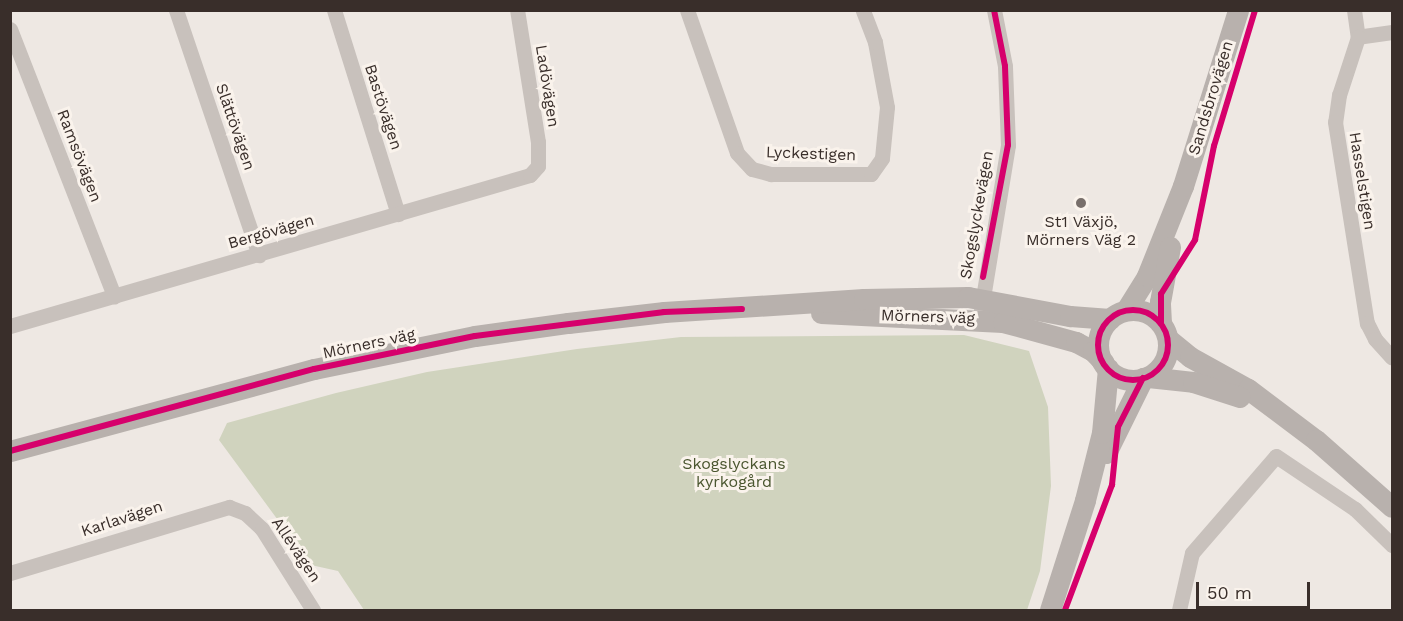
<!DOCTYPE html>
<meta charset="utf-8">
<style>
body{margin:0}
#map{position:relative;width:1403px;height:621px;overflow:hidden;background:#eee8e3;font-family:"Work Sans",sans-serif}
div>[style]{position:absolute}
.green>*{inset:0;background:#d0d3be}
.street>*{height:15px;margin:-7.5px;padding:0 7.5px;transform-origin:7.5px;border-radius:7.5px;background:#c8c1bc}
.secondary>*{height:21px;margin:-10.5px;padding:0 10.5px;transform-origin:10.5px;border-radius:10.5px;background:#b8b1ad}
.secondary>.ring{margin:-10.5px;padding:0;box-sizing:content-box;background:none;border:21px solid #b8b1ad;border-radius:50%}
.cycleway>*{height:6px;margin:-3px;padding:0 3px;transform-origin:3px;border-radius:3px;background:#d6006c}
.cycleway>.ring{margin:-3px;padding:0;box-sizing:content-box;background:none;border:6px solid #d6006c;border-radius:50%}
.dots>*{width:16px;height:16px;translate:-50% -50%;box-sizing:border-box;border:3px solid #faf3ec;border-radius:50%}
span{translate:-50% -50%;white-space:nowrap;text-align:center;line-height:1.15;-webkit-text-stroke:6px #faf3ec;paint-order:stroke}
.street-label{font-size:16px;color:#392e2a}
.poi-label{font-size:16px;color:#392e2a}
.park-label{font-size:16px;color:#4a562f}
.frame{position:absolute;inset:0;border:12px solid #392e2a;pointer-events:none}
.scale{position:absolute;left:1196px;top:582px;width:114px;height:27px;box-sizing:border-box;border:3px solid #392e2a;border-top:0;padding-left:8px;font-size:18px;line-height:21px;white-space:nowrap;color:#392e2a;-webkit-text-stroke:4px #faf3ec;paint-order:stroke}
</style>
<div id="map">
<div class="green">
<i style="clip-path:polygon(964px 335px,1029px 351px,1048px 407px,1051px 486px,1040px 571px,1027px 610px,364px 610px,338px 571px,311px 565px,219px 440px,227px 423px,336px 393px,427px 372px,577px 349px,681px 337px)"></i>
</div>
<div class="street">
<i style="left:176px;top:10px;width:259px;rotate:71.3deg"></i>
<i style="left:334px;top:10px;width:214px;rotate:72.6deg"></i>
<i style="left:687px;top:10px;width:151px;rotate:70.7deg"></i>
<i style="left:737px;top:153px;width:22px;rotate:47deg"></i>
<i style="left:752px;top:169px;width:20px;rotate:15deg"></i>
<i style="left:771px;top:174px;width:100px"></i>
<i style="left:871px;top:174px;width:19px;rotate:-55deg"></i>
<i style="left:882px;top:158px;width:51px;rotate:-84.4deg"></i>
<i style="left:887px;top:107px;width:66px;rotate:-100.5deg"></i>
<i style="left:875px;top:42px;width:34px;rotate:-111deg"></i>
<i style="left:1354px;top:10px;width:27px;rotate:82deg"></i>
<i style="left:10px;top:29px;width:287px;rotate:68.7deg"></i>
<i style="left:1392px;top:32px;width:34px;rotate:172deg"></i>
<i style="left:1358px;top:37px;width:61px;rotate:108.1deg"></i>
<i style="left:1339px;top:95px;width:27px;rotate:98deg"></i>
<i style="left:1335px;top:122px;width:204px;rotate:81deg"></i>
<i style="left:1367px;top:323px;width:18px;rotate:63deg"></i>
<i style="left:1375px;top:339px;width:25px;rotate:48deg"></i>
<i style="left:981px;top:310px;width:167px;rotate:-80.7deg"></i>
<i style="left:1008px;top:145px;width:79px;rotate:-92.2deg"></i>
<i style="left:1005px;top:66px;width:57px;rotate:-101.1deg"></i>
<i style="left:10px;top:326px;width:541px;rotate:-16.19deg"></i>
<i style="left:530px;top:175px;width:12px;rotate:-48deg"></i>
<i style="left:538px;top:166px;width:24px;rotate:-90deg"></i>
<i style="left:538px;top:142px;width:134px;rotate:-99deg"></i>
<i style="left:10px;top:573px;width:229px;rotate:-16.8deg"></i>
<i style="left:229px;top:507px;width:17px;rotate:21deg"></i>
<i style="left:245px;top:513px;width:23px;rotate:43deg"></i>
<i style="left:262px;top:529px;width:96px;rotate:57.8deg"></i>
<i style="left:1179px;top:610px;width:58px;rotate:-77.2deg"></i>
<i style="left:1192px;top:553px;width:128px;rotate:-49.1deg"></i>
<i style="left:1276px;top:456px;width:95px;rotate:33.9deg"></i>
<i style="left:1355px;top:509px;width:52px;rotate:44.2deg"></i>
</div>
<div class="secondary">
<i style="left:1126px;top:310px;width:40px;rotate:-58deg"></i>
<i style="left:1147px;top:276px;width:97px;rotate:-68.2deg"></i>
<i style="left:1183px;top:186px;width:184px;rotate:-72.6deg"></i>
<i class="ring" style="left:1098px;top:310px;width:49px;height:49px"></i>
<i style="left:821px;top:313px;width:182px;rotate:2.8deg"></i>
<i style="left:1003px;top:322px;width:76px;rotate:15.3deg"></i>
<i style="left:1076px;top:342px;width:19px;rotate:28deg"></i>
<i style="left:1093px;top:351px;width:16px;rotate:47deg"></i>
<i style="left:1161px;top:323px;width:21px;rotate:-93deg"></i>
<i style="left:1160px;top:302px;width:56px;rotate:-79.7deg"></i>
<i style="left:1168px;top:339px;width:28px;rotate:39deg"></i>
<i style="left:1190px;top:357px;width:66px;rotate:28.9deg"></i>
<i style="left:1248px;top:389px;width:85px;rotate:36.9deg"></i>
<i style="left:1316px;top:440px;width:101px;rotate:41.4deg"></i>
<i style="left:1148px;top:377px;width:45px;rotate:6.3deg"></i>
<i style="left:1193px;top:382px;width:49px;rotate:17.7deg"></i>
<i style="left:10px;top:451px;width:315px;rotate:-15.1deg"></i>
<i style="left:314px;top:369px;width:164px;rotate:-11.6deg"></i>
<i style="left:475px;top:336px;width:94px;rotate:-8deg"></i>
<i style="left:568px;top:323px;width:97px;rotate:-6.5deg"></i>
<i style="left:664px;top:312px;width:200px;rotate:-3.7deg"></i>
<i style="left:864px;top:299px;width:104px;rotate:-1.1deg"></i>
<i style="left:968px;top:297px;width:104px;rotate:10.6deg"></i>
<i style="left:1070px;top:316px;width:40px;rotate:4.3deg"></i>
<i style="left:1106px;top:453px;width:84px;rotate:-63.7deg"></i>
<i style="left:1050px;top:610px;width:115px;rotate:-72.3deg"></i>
<i style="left:1085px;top:500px;width:69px;rotate:-75.8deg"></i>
<i style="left:1102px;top:433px;width:65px;rotate:-84.7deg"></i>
</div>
<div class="cycleway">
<i style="left:983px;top:277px;width:134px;rotate:-79.3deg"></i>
<i style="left:1008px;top:145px;width:79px;rotate:-92.2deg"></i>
<i style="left:1005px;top:66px;width:57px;rotate:-101.1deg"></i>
<i class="ring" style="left:1098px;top:310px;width:64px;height:64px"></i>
<i style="left:1161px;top:323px;width:29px;rotate:-90deg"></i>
<i style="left:1161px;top:294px;width:64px;rotate:-57.8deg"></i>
<i style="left:1195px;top:240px;width:96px;rotate:-78.6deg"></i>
<i style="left:1214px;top:146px;width:142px;rotate:-73.2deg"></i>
<i style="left:10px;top:451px;width:315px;rotate:-15.1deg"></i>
<i style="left:314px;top:369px;width:164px;rotate:-11.6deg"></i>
<i style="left:475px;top:336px;width:191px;rotate:-7.2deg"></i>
<i style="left:664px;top:312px;width:78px;rotate:-2.2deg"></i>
<i style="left:1065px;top:610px;width:134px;rotate:-69.4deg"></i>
<i style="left:1112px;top:485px;width:58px;rotate:-84.1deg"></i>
<i style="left:1118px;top:427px;width:55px;rotate:-63deg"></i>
</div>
<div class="dots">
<i style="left:1081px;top:203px;background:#786f6b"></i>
</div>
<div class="street-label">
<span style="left:547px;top:86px;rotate:81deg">Ladövägen</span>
<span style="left:1211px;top:98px;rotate:-73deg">Sandsbrovägen</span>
<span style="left:383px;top:107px;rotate:72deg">Bastövägen</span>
<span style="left:235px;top:127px;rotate:71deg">Slättövägen</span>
<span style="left:811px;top:154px;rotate:2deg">Lyckestigen</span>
<span style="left:79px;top:156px;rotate:69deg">Ramsövägen</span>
<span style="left:1362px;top:181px;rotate:81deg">Hasselstigen</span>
<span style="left:977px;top:215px;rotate:-80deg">Skogslyckevägen</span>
<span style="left:271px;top:232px;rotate:-16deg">Bergövägen</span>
<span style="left:928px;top:317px;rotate:2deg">Mörners väg</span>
<span style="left:369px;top:344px;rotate:-12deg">Mörners väg</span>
<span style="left:122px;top:519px;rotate:-18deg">Karlavägen</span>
<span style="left:296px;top:550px;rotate:56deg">Allévägen</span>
</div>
<div class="poi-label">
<span style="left:1081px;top:231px">St1 Växjö,<br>Mörners Väg 2</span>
</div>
<div class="park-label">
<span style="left:734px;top:473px">Skogslyckans<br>kyrkogård</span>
</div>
<div class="frame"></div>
<div class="scale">50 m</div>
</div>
